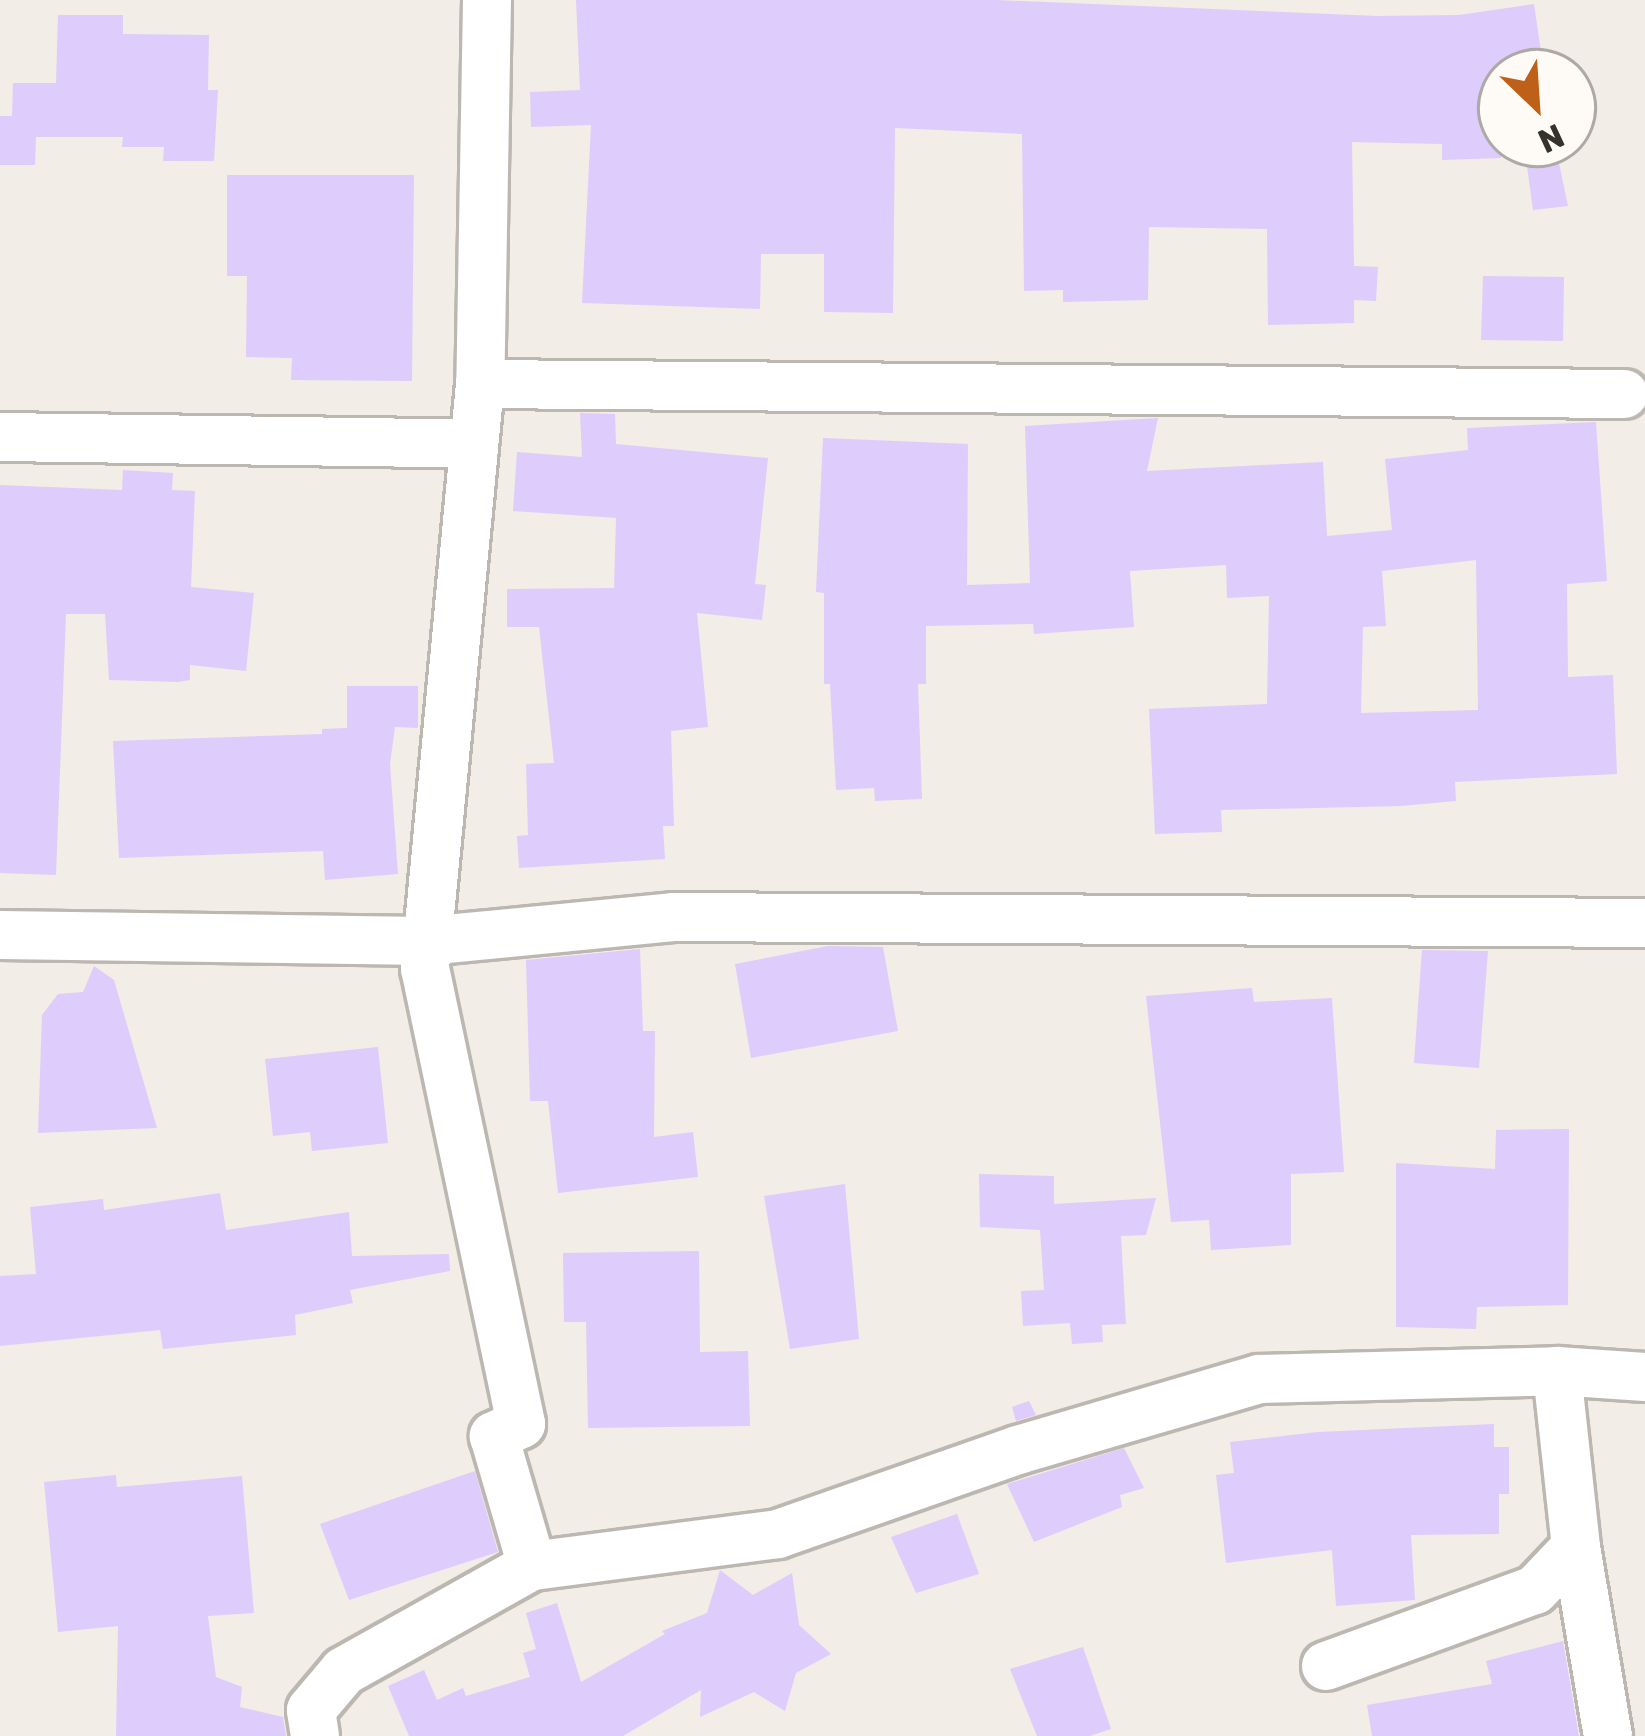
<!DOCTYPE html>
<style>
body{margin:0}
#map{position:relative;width:1645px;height:1736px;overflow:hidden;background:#f2ede6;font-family:Rubik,sans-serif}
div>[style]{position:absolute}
.building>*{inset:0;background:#deccfc}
.roads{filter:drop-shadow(3px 0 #bcb7b0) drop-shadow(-3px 0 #bcb7b0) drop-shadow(0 3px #bcb7b0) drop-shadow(0 -3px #bcb7b0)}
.minor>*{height:48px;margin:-24px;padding:0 24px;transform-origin:24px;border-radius:24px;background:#fff}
span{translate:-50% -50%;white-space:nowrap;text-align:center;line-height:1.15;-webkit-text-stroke:12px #fefaf5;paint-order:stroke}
.north{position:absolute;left:1477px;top:48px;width:120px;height:120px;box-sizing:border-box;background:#fefaf5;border:3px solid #adaaa6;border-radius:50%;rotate:155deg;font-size:33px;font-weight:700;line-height:48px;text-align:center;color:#33322f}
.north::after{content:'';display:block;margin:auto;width:42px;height:54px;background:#be6017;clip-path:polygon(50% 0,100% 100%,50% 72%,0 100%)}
</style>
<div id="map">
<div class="building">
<i style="clip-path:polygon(576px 0,996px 0,1377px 16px,1459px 15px,1534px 4px,1544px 72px,1501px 72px,1501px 158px,1442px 160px,1442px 144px,1352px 142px,1354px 266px,1378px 267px,1376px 301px,1354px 300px,1354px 323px,1268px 325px,1267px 229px,1149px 227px,1148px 300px,1063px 302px,1063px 290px,1024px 291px,1022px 134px,895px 128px,893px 313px,824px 312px,824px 254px,761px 254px,760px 309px,582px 303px,591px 125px,531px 127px,530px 92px,580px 90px)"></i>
<i style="clip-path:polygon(58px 15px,123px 15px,123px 34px,209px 35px,208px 90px,218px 90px,214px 161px,163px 161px,164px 147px,122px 147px,123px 137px,36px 137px,35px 165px,0 165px,0 116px,12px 116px,13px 83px,56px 83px)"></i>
<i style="clip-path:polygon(1524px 144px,1555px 144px,1568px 206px,1533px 210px)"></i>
<i style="clip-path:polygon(227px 175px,414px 175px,412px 381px,291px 380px,292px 358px,246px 357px,247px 276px,227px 276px)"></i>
<i style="clip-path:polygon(1483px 276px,1564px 277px,1563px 341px,1481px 340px)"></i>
<i style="clip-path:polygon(580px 413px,615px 414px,616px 444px,768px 458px,755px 584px,766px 585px,762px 620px,697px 613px,708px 727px,671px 731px,674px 826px,663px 826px,665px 859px,519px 868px,517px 836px,528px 835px,526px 764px,554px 763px,539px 627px,507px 627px,507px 589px,614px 588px,616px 518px,513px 511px,517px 452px,582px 457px)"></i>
<i style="clip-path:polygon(evenodd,1158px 418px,1147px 471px,1323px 462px,1327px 536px,1392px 530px,1385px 459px,1468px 450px,1467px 428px,1596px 422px,1607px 581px,1567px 584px,1568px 677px,1613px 675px,1617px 774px,1455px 782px,1456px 801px,1401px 806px,1221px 810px,1222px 832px,1155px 834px,1149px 709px,1267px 704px,1269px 596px,1227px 598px,1226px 565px,1130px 571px,1134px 627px,1034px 634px,1033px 624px,926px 626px,926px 684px,918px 684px,922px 799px,875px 801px,874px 788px,836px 790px,830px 684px,824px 684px,824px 593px,816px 592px,823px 438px,968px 444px,967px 585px,1030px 583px,1025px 426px,1158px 418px,1476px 560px,1478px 710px,1361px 713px,1363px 627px,1386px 626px,1382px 571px,1476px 560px)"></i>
<i style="clip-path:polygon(123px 470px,173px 473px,172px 490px,195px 491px,191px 587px,254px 593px,246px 671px,190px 665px,190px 680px,178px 682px,109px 680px,105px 614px,66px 614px,56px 875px,0 873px,0 485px,122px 490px)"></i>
<i style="clip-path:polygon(347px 686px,418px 686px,418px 728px,395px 727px,390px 764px,398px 874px,325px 880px,323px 851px,119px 858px,113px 741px,322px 734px,322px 729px,347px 728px)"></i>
<i style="clip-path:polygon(828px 946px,883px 947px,898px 1031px,751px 1058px,735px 964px)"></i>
<i style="clip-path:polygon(640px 949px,643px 1031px,655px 1031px,654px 1137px,693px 1132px,698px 1177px,558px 1193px,548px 1101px,530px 1101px,526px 960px)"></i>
<i style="clip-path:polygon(1422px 950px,1488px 951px,1479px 1068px,1414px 1063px)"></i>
<i style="clip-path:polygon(94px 966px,114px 980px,157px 1128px,38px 1133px,42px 1015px,58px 994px,83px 992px)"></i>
<i style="clip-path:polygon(1252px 988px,1254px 1002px,1332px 998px,1344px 1172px,1291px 1174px,1291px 1245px,1211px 1250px,1209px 1220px,1171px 1222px,1146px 996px)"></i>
<i style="clip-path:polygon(378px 1047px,388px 1143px,312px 1151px,310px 1132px,273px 1136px,265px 1059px)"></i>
<i style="clip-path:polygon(1569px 1129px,1568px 1305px,1477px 1307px,1476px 1329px,1396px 1327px,1396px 1163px,1495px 1169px,1496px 1130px)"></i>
<i style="clip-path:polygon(979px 1174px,1054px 1176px,1054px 1204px,1156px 1198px,1146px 1235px,1121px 1236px,1126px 1324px,1102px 1325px,1103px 1342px,1072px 1344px,1070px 1323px,1023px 1326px,1021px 1291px,1044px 1290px,1040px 1230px,980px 1227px)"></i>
<i style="clip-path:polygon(845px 1184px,859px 1339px,790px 1349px,764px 1196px)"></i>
<i style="clip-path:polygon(220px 1193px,226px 1230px,349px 1212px,352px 1256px,449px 1254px,450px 1271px,350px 1290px,353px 1303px,295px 1315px,296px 1335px,163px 1349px,160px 1330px,0 1346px,0 1276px,36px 1274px,30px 1207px,103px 1199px,104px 1210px)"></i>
<i style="clip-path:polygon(699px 1251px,700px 1352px,748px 1351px,750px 1426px,588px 1428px,586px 1322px,564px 1322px,563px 1253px)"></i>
<i style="clip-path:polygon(1029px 1401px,1036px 1415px,1016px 1421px,1012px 1407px)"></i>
<i style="clip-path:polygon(1494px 1424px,1494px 1447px,1509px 1447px,1509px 1494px,1499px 1494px,1499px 1534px,1411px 1535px,1415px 1600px,1336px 1606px,1332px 1550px,1226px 1563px,1216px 1475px,1234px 1473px,1230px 1442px,1318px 1432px)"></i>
<i style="clip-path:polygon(1124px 1448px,1144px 1488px,1120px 1495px,1122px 1507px,1034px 1542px,1007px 1484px)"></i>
<i style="clip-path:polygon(475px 1471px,498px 1552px,349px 1600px,320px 1524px)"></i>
<i style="clip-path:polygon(116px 1475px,117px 1487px,242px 1476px,254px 1613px,208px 1616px,216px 1677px,242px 1687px,240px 1707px,283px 1717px,286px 1736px,116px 1736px,118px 1626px,58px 1632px,44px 1482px)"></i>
<i style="clip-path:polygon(957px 1514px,979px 1574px,916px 1593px,891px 1537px)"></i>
<i style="clip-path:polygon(720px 1570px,753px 1595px,792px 1573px,799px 1625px,831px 1654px,796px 1673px,785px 1711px,754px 1692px,700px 1717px,701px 1690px,623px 1736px,409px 1736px,388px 1686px,424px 1670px,437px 1700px,463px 1688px,466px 1696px,530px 1677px,523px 1653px,536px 1649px,526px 1613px,557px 1603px,581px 1682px,665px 1634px,662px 1631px,707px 1613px)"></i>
<i style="clip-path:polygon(1563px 1641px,1579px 1736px,1372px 1736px,1367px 1705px,1492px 1684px,1486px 1661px)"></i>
<i style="clip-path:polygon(1083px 1647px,1111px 1729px,1090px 1736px,1037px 1736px,1010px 1669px)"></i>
</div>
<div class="roads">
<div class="minor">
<i style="left:487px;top:0;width:384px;rotate:91deg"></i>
<i style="left:480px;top:384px;width:587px;rotate:95.38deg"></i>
<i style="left:425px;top:968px;width:466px;rotate:78.1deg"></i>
<i style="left:521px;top:1424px;width:30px;rotate:156deg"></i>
<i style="left:494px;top:1436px;width:135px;rotate:73.7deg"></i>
<i style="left:480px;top:384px;width:1144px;rotate:0.5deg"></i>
<i style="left:0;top:437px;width:474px;rotate:0.8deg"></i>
<i style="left:0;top:935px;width:426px;rotate:0.8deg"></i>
<i style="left:426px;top:941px;width:248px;rotate:-5.5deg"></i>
<i style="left:673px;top:917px;width:972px;rotate:0.35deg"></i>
<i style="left:1576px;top:1547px;width:192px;rotate:80.4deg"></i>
<i style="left:1326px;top:1666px;width:222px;rotate:-20deg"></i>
<i style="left:1535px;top:1590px;width:59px;rotate:-46.4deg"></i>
<i style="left:1576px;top:1547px;width:177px;rotate:-96.2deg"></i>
<i style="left:315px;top:1736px;width:26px;rotate:-99deg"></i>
<i style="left:311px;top:1710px;width:51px;rotate:-49.8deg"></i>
<i style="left:344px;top:1671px;width:215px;rotate:-29.2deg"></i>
<i style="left:532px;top:1566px;width:248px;rotate:-7.4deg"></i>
<i style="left:778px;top:1534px;width:254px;rotate:-19.3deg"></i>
<i style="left:1018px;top:1450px;width:251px;rotate:-16.4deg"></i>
<i style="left:1259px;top:1379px;width:298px;rotate:-1.5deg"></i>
<i style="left:1557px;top:1371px;width:88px;rotate:3.9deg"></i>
</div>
</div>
<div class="north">N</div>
</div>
